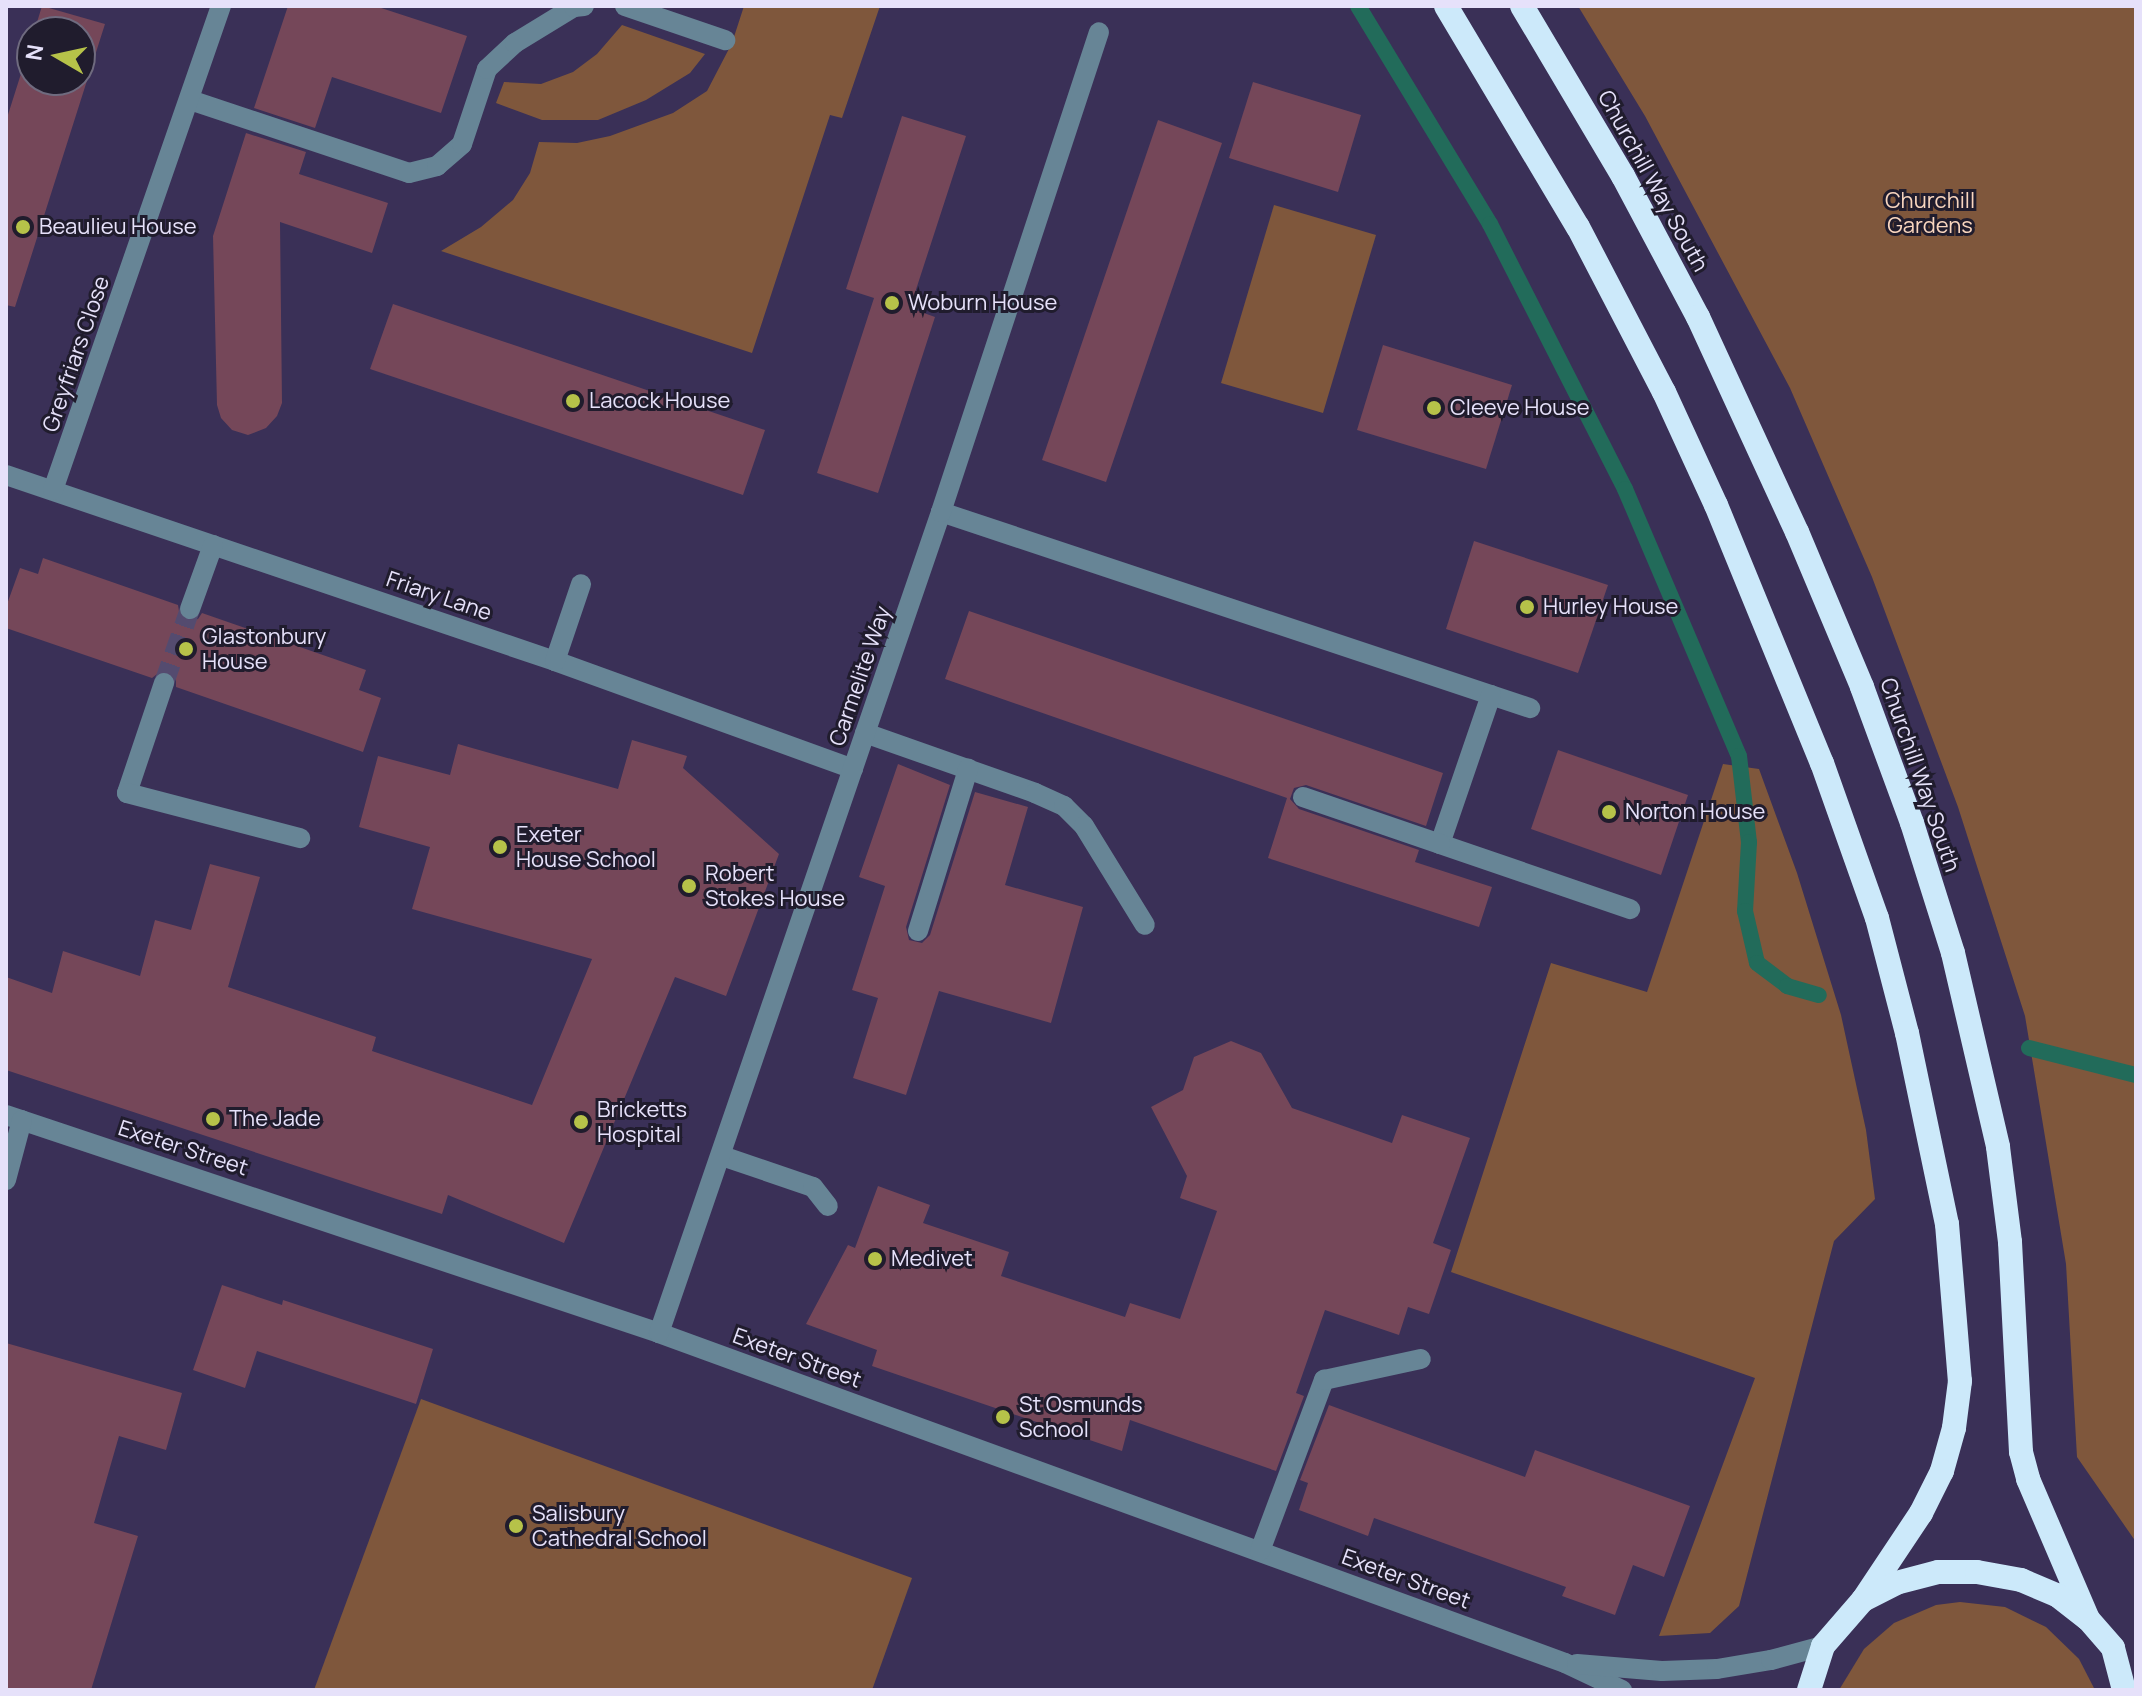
<!DOCTYPE html>
<style>
body{margin:0}
#map{position:relative;width:2142px;height:1696px;overflow:hidden;background:#3a3057;font-family:Manrope,sans-serif}
div>[style]{position:absolute}
.green>*{inset:0;background:#7f573c}
.stream>*{height:16px;margin:-8px;padding:0 8px;transform-origin:8px;border-radius:8px;background:#226b5a}
.building>*{inset:0;background:#754759}
.minor-tunnel>*{height:20px;margin-top:-10px;transform-origin:0;background:repeating-linear-gradient(90deg,#544b6f 0 20px,transparent 0 30px)}
.minor>*{height:20px;margin:-10px;padding:0 10px;transform-origin:10px;border-radius:10px;background:#678596}
.highway>*{height:24px;margin:-12px;padding:0 12px;transform-origin:12px;border-radius:12px;background:#cce9fa}
.dots>*{width:22px;height:22px;translate:-50% -50%;box-sizing:border-box;border:4px solid #201c2d;border-radius:50%}
span{translate:-50% -50%;white-space:nowrap;text-align:center;line-height:1.15;-webkit-text-stroke:6px #201c2d;paint-order:stroke}
.street-label{font-size:22px;color:#e6e1fa}
.park-label{font-size:22px;color:#f9d6bf}
.poi-label{font-size:22px;color:#e6e1fa}
.left{translate:0 -50%;text-align:left}
.frame{position:absolute;inset:0;border:8px solid #e6e1fa;pointer-events:none}
.north{position:absolute;left:16px;top:16px;width:80px;height:80px;box-sizing:border-box;background:#201c2d;border:2px solid #6f6b7f;border-radius:50%;rotate:279deg;font-size:22px;font-weight:700;line-height:32px;text-align:center;color:#e6e1fa}
.north::after{content:'';display:block;margin:auto;width:28px;height:36px;background:#b6c249;clip-path:polygon(50% 0,100% 100%,50% 72%,0 100%)}
</style>
<div id="map">
<div class="green">
<i style="clip-path:polygon(744px 6px,880px 6px,842px 118px,830px 115px,752px 353px,441px 251px,481px 227px,513px 200px,530px 173px,539px 142px,577px 143px,610px 136px,673px 113px,707px 91px,732px 43px)"></i>
<i style="clip-path:polygon(1578px 6px,2136px 6px,2136px 1542px,2077px 1457px,2066px 1264px,2025px 1016px,1958px 807px,1872px 577px,1790px 388px,1645px 116px)"></i>
<i style="clip-path:polygon(622px 25px,705px 54px,690px 73px,646px 100px,598px 120px,542px 120px,496px 103px,504px 82px,541px 84px,573px 72px,597px 54px)"></i>
<i style="clip-path:polygon(1274px 205px,1376px 235px,1323px 413px,1221px 383px)"></i>
<i style="clip-path:polygon(1723px 764px,1759px 769px,1797px 873px,1841px 1015px,1866px 1130px,1875px 1199px,1834px 1241px,1739px 1606px,1710px 1633px,1659px 1636px,1755px 1378px,1451px 1272px,1551px 963px,1647px 992px)"></i>
<i style="clip-path:polygon(421px 1399px,912px 1578px,872px 1690px,314px 1690px)"></i>
<i style="clip-path:polygon(1960px 1602px,2005px 1607px,2046px 1627px,2079px 1659px,2095px 1690px,1839px 1690px,1864px 1649px,1894px 1623px,1936px 1605px)"></i>
</div>
<div class="stream">
<i style="left:1358px;top:6px;width:255px;rotate:58.8deg"></i>
<i style="left:1490px;top:224px;width:297px;rotate:63deg"></i>
<i style="left:1625px;top:489px;width:290px;rotate:66.9deg"></i>
<i style="left:1739px;top:756px;width:87px;rotate:83.4deg"></i>
<i style="left:1749px;top:842px;width:69px;rotate:93.3deg"></i>
<i style="left:1745px;top:911px;width:53px;rotate:77deg"></i>
<i style="left:1757px;top:963px;width:38px;rotate:37deg"></i>
<i style="left:1787px;top:986px;width:33px;rotate:16deg"></i>
<i style="left:2029px;top:1048px;width:110px;rotate:14.2deg"></i>
</div>
<div class="building">
<i style="clip-path:polygon(42px 6px,105px 24px,15px 307px,6px 305px,6px 121px,32px 39px,32px 80px,80px 80px,80px 32px,34px 32px)"></i>
<i style="clip-path:polygon(288px 6px,375px 6px,467px 36px,441px 113px,332px 77px,315px 128px,254px 108px)"></i>
<i style="clip-path:polygon(1253px 82px,1361px 115px,1338px 192px,1229px 158px)"></i>
<i style="clip-path:polygon(902px 116px,966px 136px,910px 308px,935px 317px,878px 493px,817px 473px,874px 298px,846px 289px)"></i>
<i style="clip-path:polygon(1158px 120px,1222px 143px,1106px 482px,1042px 460px)"></i>
<i style="clip-path:polygon(246px 133px,306px 152px,299px 174px,388px 203px,372px 253px,280px 222px,282px 403px,277px 416px,266px 428px,248px 435px,232px 430px,221px 418px,217px 405px,213px 236px)"></i>
<i style="clip-path:polygon(393px 304px,765px 430px,743px 495px,370px 369px)"></i>
<i style="clip-path:polygon(1383px 345px,1512px 385px,1486px 469px,1357px 430px)"></i>
<i style="clip-path:polygon(1474px 541px,1608px 585px,1578px 673px,1446px 629px)"></i>
<i style="clip-path:polygon(43px 558px,178px 605px,180px 617px,186px 621px,198px 619px,202px 613px,366px 670px,359px 690px,381px 698px,363px 752px,176px 687px,176px 680px,169px 671px,161px 671px,152px 678px,6px 628px,6px 607px,20px 568px,38px 574px)"></i>
<i style="clip-path:polygon(969px 611px,1443px 773px,1426px 826px,1306px 785px,1294px 788px,1290px 799px,1299px 809px,1419px 850px,1415px 862px,1492px 887px,1479px 927px,1268px 858px,1287px 798px,945px 679px)"></i>
<i style="clip-path:polygon(632px 740px,687px 756px,683px 768px,779px 854px,726px 996px,675px 977px,564px 1243px,448px 1195px,442px 1214px,6px 1070px,6px 977px,52px 993px,63px 951px,140px 976px,155px 920px,191px 930px,210px 864px,260px 877px,228px 987px,376px 1037px,372px 1051px,532px 1105px,592px 959px,412px 909px,430px 847px,359px 827px,378px 756px,450px 775px,458px 744px,618px 789px)"></i>
<i style="clip-path:polygon(1558px 750px,1688px 795px,1661px 875px,1531px 829px)"></i>
<i style="clip-path:polygon(898px 764px,950px 785px,906px 927px,909px 940px,922px 943px,930px 935px,975px 792px,1028px 807px,1005px 885px,1083px 907px,1051px 1023px,939px 991px,906px 1095px,853px 1078px,878px 998px,852px 990px,885px 886px,859px 877px)"></i>
<i style="clip-path:polygon(1231px 1041px,1261px 1053px,1292px 1108px,1392px 1143px,1402px 1115px,1470px 1138px,1433px 1243px,1451px 1250px,1429px 1314px,1408px 1307px,1399px 1335px,1325px 1310px,1296px 1393px,1304px 1396px,1276px 1471px,1130px 1420px,1122px 1451px,872px 1366px,877px 1350px,806px 1324px,848px 1245px,855px 1248px,878px 1186px,930px 1205px,923px 1223px,1009px 1252px,1001px 1276px,1125px 1317px,1130px 1303px,1180px 1319px,1217px 1211px,1180px 1198px,1187px 1176px,1151px 1107px,1183px 1090px,1194px 1057px)"></i>
<i style="clip-path:polygon(222px 1285px,282px 1305px,283px 1300px,433px 1349px,416px 1404px,257px 1351px,245px 1388px,193px 1370px)"></i>
<i style="clip-path:polygon(6px 1343px,182px 1393px,166px 1450px,119px 1436px,94px 1523px,138px 1536px,91px 1690px,6px 1690px)"></i>
<i style="clip-path:polygon(1329px 1405px,1525px 1477px,1535px 1450px,1690px 1506px,1664px 1577px,1633px 1565px,1615px 1615px,1562px 1596px,1566px 1587px,1374px 1518px,1368px 1536px,1299px 1510px,1308px 1483px,1300px 1480px)"></i>
</div>
<div class="minor-tunnel">
<i style="left:164px;top:683px;width:78px;rotate:-70.6deg"></i>
</div>
<div class="minor">
<i style="left:625px;top:6px;width:106px;rotate:18.8deg"></i>
<i style="left:190px;top:100px;width:231px;rotate:18.4deg"></i>
<i style="left:409px;top:173px;width:29px;rotate:-14deg"></i>
<i style="left:437px;top:166px;width:33px;rotate:-41deg"></i>
<i style="left:462px;top:144px;width:79px;rotate:-71.6deg"></i>
<i style="left:487px;top:69px;width:38px;rotate:-43deg"></i>
<i style="left:515px;top:43px;width:69px;rotate:-31.4deg"></i>
<i style="left:574px;top:7px;width:10px;rotate:-6deg"></i>
<i style="left:6px;top:475px;width:580px;rotate:18.72deg"></i>
<i style="left:555px;top:661px;width:317px;rotate:19.9deg"></i>
<i style="left:53px;top:490px;width:512px;rotate:-70.86deg"></i>
<i style="left:941px;top:512px;width:621px;rotate:18.41deg"></i>
<i style="left:190px;top:609px;width:68px;rotate:-70.2deg"></i>
<i style="left:555px;top:661px;width:81px;rotate:-71.3deg"></i>
<i style="left:164px;top:683px;width:116px;rotate:108.6deg"></i>
<i style="left:127px;top:793px;width:179px;rotate:14.6deg"></i>
<i style="left:1491px;top:695px;width:157px;rotate:108.9deg"></i>
<i style="left:1440px;top:844px;width:201px;rotate:18.9deg"></i>
<i style="left:865px;top:733px;width:180px;rotate:19.4deg"></i>
<i style="left:1035px;top:793px;width:32px;rotate:24deg"></i>
<i style="left:1064px;top:806px;width:28px;rotate:45deg"></i>
<i style="left:1084px;top:826px;width:116px;rotate:58.4deg"></i>
<i style="left:1303px;top:797px;width:145px;rotate:18.9deg"></i>
<i style="left:918px;top:931px;width:170px;rotate:-72.8deg"></i>
<i style="left:6px;top:1115px;width:688px;rotate:18.46deg"></i>
<i style="left:659px;top:1333px;width:964px;rotate:20.01deg"></i>
<i style="left:1565px;top:1663px;width:63px;rotate:25.3deg"></i>
<i style="left:722px;top:1156px;width:96px;rotate:18.8deg"></i>
<i style="left:813px;top:1187px;width:24px;rotate:52deg"></i>
<i style="left:6px;top:1180px;width:62px;rotate:-75.1deg"></i>
<i style="left:659px;top:1333px;width:868px;rotate:-71.04deg"></i>
<i style="left:941px;top:512px;width:505px;rotate:-71.78deg"></i>
<i style="left:1260px;top:1551px;width:183px;rotate:-69.5deg"></i>
<i style="left:1324px;top:1380px;width:99px;rotate:-12.2deg"></i>
<i style="left:1577px;top:1664px;width:85px;rotate:4.7deg"></i>
<i style="left:1662px;top:1671px;width:55px;rotate:-2.1deg"></i>
<i style="left:1717px;top:1669px;width:55px;rotate:-9.5deg"></i>
<i style="left:1771px;top:1660px;width:54px;rotate:-15.1deg"></i>
</div>
<div class="highway">
<i style="left:1446px;top:6px;width:257px;rotate:59.2deg"></i>
<i style="left:1578px;top:227px;width:186px;rotate:62.5deg"></i>
<i style="left:1664px;top:392px;width:124px;rotate:65.3deg"></i>
<i style="left:1716px;top:505px;width:279px;rotate:67.7deg"></i>
<i style="left:1822px;top:763px;width:164px;rotate:70.5deg"></i>
<i style="left:1877px;top:918px;width:119px;rotate:75.4deg"></i>
<i style="left:1907px;top:1033px;width:195px;rotate:78.2deg"></i>
<i style="left:1947px;top:1224px;width:158px;rotate:85.3deg"></i>
<i style="left:1960px;top:1381px;width:47px;rotate:97.3deg"></i>
<i style="left:1954px;top:1428px;width:45px;rotate:105.6deg"></i>
<i style="left:1942px;top:1471px;width:47px;rotate:116.6deg"></i>
<i style="left:1921px;top:1513px;width:105px;rotate:123.7deg"></i>
<i style="left:1522px;top:6px;width:198px;rotate:59.3deg"></i>
<i style="left:1623px;top:176px;width:160px;rotate:62deg"></i>
<i style="left:1698px;top:317px;width:237px;rotate:65.3deg"></i>
<i style="left:1797px;top:532px;width:168px;rotate:67.2deg"></i>
<i style="left:1862px;top:687px;width:145px;rotate:69.8deg"></i>
<i style="left:1912px;top:823px;width:136px;rotate:72.5deg"></i>
<i style="left:1953px;top:953px;width:199px;rotate:76.9deg"></i>
<i style="left:1998px;top:1147px;width:96px;rotate:82.8deg"></i>
<i style="left:2010px;top:1242px;width:210px;rotate:87deg"></i>
<i style="left:2021px;top:1452px;width:28px;rotate:75deg"></i>
<i style="left:2028px;top:1479px;width:152px;rotate:66.8deg"></i>
<i style="left:1809px;top:1690px;width:46px;rotate:-72.3deg"></i>
<i style="left:1823px;top:1646px;width:61px;rotate:-49deg"></i>
<i style="left:1863px;top:1600px;width:37px;rotate:-27deg"></i>
<i style="left:1896px;top:1583px;width:43px;rotate:-14.7deg"></i>
<i style="left:1938px;top:1572px;width:39px"></i>
<i style="left:1977px;top:1572px;width:45px;rotate:10.3deg"></i>
<i style="left:2021px;top:1580px;width:39px;rotate:23deg"></i>
<i style="left:2057px;top:1595px;width:39px;rotate:38deg"></i>
<i style="left:2088px;top:1619px;width:38px;rotate:49deg"></i>
<i style="left:2113px;top:1648px;width:43px;rotate:75.3deg"></i>
</div>
<div class="dots">
<i style="left:23px;top:227px;background:#b6c249"></i>
<i style="left:892px;top:303px;background:#b6c249"></i>
<i style="left:573px;top:401px;background:#b6c249"></i>
<i style="left:1434px;top:408px;background:#b6c249"></i>
<i style="left:1527px;top:607px;background:#b6c249"></i>
<i style="left:186px;top:649px;background:#b6c249"></i>
<i style="left:1609px;top:812px;background:#b6c249"></i>
<i style="left:500px;top:847px;background:#b6c249"></i>
<i style="left:689px;top:886px;background:#b6c249"></i>
<i style="left:213px;top:1119px;background:#b6c249"></i>
<i style="left:581px;top:1122px;background:#b6c249"></i>
<i style="left:875px;top:1259px;background:#b6c249"></i>
<i style="left:1003px;top:1417px;background:#b6c249"></i>
<i style="left:516px;top:1526px;background:#b6c249"></i>
</div>
<div class="street-label">
<span style="left:1653px;top:181px;rotate:61deg">Churchill Way South</span>
<span style="left:76px;top:354px;rotate:-71deg">Greyfriars Close</span>
<span style="left:439px;top:596px;rotate:19deg">Friary Lane</span>
<span style="left:860px;top:676px;rotate:-71deg">Carmelite Way</span>
<span style="left:1920px;top:775px;rotate:71deg">Churchill Way South</span>
<span style="left:183px;top:1148px;rotate:18deg">Exeter Street</span>
<span style="left:797px;top:1358px;rotate:20deg">Exeter Street</span>
<span style="left:1406px;top:1579px;rotate:20deg">Exeter Street</span>
</div>
<div class="park-label">
<span style="left:1930px;top:213px">Churchill<br>Gardens</span>
</div>
<div class="poi-label">
<span class="left" style="left:39px;top:227px">Beaulieu House</span>
<span class="left" style="left:908px;top:303px">Woburn House</span>
<span class="left" style="left:589px;top:401px">Lacock House</span>
<span class="left" style="left:1450px;top:408px">Cleeve House</span>
<span class="left" style="left:1543px;top:607px">Hurley House</span>
<span class="left" style="left:202px;top:649px">Glastonbury<br>House</span>
<span class="left" style="left:1625px;top:812px">Norton House</span>
<span class="left" style="left:516px;top:847px">Exeter<br>House School</span>
<span class="left" style="left:705px;top:886px">Robert<br>Stokes House</span>
<span class="left" style="left:597px;top:1122px">Bricketts<br>Hospital</span>
<span class="left" style="left:229px;top:1119px">The Jade</span>
<span class="left" style="left:891px;top:1259px">Medivet</span>
<span class="left" style="left:1019px;top:1417px">St Osmunds<br>School</span>
<span class="left" style="left:532px;top:1526px">Salisbury<br>Cathedral School</span>
</div>
<div class="frame"></div>
<div class="north">N</div>
</div>
